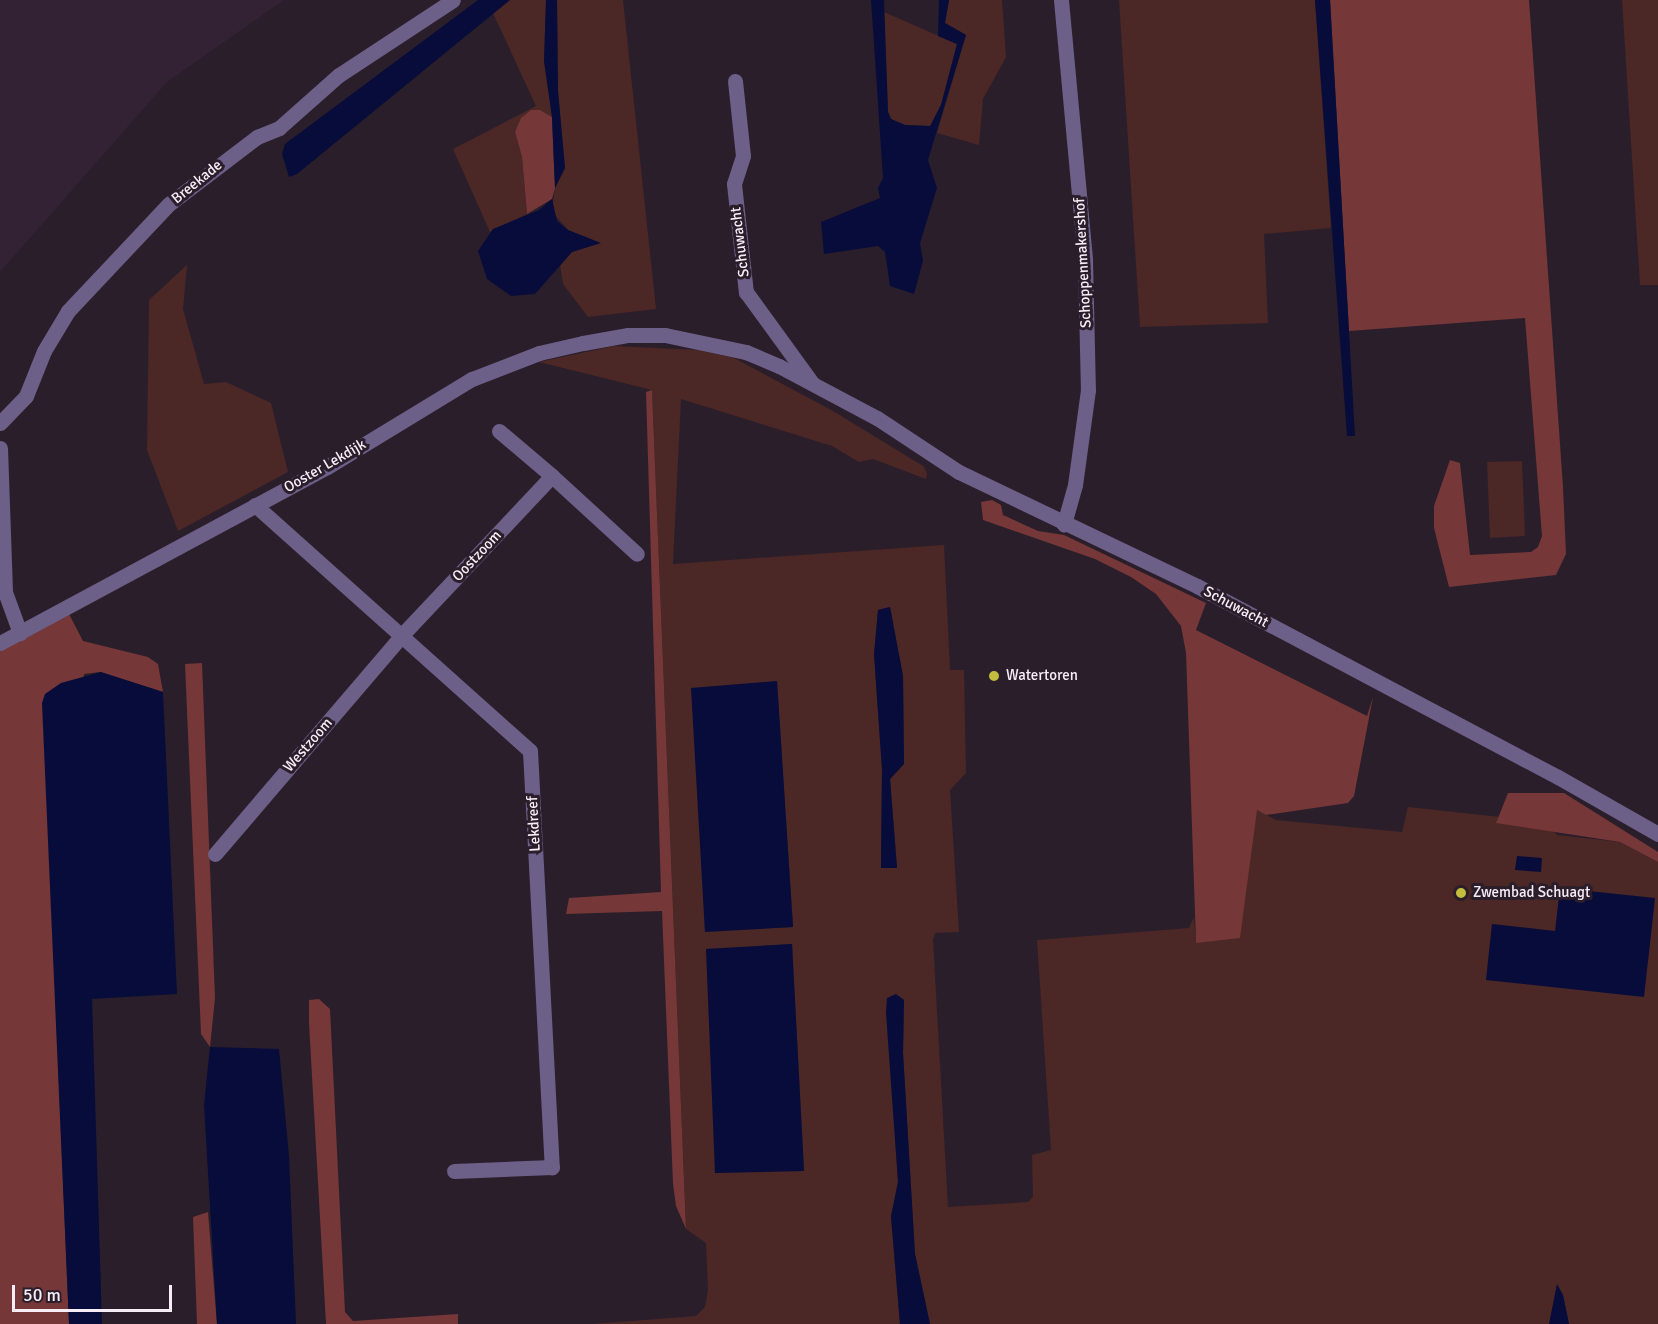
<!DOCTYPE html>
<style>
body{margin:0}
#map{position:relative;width:1658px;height:1324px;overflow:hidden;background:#2b1e2b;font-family:Signika,sans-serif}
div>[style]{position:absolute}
.built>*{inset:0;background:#332134}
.green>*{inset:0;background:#4b2726}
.forest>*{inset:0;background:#753737}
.water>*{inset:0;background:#070c3a}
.minor>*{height:15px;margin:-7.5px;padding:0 7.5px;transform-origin:7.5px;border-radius:7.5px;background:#6c6089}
.tertiary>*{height:15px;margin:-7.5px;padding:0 7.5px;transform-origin:7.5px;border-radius:7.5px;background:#6c6089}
.dots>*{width:16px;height:16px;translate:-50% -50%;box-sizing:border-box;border:3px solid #2b1e2b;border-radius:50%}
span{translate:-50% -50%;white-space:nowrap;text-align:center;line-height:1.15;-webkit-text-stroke:6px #2b1e2b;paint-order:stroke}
.street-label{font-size:15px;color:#f6edf6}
.poi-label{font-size:15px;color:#f6edf6}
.left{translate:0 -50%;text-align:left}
.scale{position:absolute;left:12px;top:1285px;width:160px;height:27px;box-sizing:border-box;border:3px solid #f6edf6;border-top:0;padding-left:8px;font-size:18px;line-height:21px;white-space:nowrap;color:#f6edf6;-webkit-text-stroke:4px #2b1e2b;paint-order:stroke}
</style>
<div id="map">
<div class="built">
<i style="clip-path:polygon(0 0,284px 0,167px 82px,0 272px)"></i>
</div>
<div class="green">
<i style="clip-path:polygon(510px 0,546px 0,544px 61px,552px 117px,540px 110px,515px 132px,522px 157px,527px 214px,490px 232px,453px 149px,536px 106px,493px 13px)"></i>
<i style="clip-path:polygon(557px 0,623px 0,656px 309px,588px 317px,563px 284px,560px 265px,572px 252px,600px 243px,568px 230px,552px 211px,555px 188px,565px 168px,558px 91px)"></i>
<i style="clip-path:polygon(949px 0,1002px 0,1006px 57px,983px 99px,979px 145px,937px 133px,966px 35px,945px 23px)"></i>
<i style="clip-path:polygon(1119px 0,1315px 0,1331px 228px,1264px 234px,1268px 323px,1140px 327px)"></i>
<i style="clip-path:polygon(1622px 0,1658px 0,1658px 285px,1640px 285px)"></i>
<i style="clip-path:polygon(884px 12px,957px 44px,941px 105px,931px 126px,905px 125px,891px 119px,888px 112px)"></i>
<i style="clip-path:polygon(187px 265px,183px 309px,204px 384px,226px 382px,271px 403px,288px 472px,178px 531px,147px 450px,149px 300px)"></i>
<i style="clip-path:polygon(evenodd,614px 346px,698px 350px,734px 358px,833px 411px,923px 466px,927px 473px,926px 479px,873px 459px,859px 462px,832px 446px,681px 399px,673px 564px,944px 545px,950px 670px,964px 670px,966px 773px,950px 790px,959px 932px,935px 933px,933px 940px,948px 1207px,1028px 1202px,1033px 1197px,1032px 1155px,1051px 1150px,1037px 940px,1189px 928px,1194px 917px,1196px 943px,1257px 810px,1276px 820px,1402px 832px,1408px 807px,1546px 822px,1557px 835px,1620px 842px,1658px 862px,1658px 1324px,1569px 1324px,1563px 1295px,1549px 1324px,930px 1324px,915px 1254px,903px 1053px,904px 1000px,887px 998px,898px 1182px,891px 1217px,900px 1324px,592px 1324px,696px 1316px,705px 1307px,708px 1290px,706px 1243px,686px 1229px,652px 390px,539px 362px,614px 346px,890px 607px,903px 676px,904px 764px,890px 779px,897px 868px,881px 868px,882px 769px,874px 654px,878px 610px,890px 607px,614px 346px,777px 681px,793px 927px,705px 931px,700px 803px,777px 681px,614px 346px,792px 944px,804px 1170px,706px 949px,792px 944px)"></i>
<i style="clip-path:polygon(1522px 461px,1525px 536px,1490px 538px,1487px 462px)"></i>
</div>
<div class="forest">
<i style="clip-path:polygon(1330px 0,1529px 0,1563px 487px,1566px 554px,1556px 575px,1449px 587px,1434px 528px,1434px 506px,1450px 460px,1460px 463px,1470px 555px,1531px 552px,1538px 547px,1542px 536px,1525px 318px,1349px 331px)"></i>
<i style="clip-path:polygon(531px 110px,540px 110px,552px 117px,555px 188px,552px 199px,527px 214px,522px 157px,515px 132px,521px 118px)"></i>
<i style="clip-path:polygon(652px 390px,686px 1229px,676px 1206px,673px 1184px,662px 911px,566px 914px,569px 898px,661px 892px,646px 392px)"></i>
<i style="clip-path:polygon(992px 500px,1001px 505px,1003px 515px,1038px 531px,1064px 535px,1206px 603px,1196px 630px,1367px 716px,1373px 697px,1354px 796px,1348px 803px,1266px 815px,1257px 810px,1240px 938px,1196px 943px,1186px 653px,1181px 626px,1156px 594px,1131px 577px,1095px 559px,983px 520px,981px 502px)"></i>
<i style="clip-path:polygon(69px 614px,83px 641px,148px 657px,158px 664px,163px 692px,100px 672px,84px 674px,53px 940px,69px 1324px,0 1324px,0 649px)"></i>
<i style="clip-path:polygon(202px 663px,215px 998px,210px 1047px,201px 1034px,185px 664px)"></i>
<i style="clip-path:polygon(1508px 793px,1564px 793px,1658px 852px,1658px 862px,1620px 842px,1496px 823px)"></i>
<i style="clip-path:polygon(319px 999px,330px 1009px,345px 1312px,353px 1321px,458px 1314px,458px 1324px,326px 1324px,309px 1023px,309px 1000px)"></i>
<i style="clip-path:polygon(208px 1212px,217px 1324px,197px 1324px,193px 1217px)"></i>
</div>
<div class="water">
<i style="clip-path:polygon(478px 0,510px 0,297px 174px,289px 177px,282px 154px,285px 144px)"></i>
<i style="clip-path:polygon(546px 0,557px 0,558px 91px,565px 168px,555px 188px,552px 117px,544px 61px)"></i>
<i style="clip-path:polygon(871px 0,884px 0,888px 112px,891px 119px,905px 125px,930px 126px,941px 105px,957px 44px,938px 36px,939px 0,949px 0,945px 23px,966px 35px,928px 160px,937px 188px,920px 243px,923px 261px,914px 294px,890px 286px,885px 252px,878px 246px,824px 254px,821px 222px,880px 198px,878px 188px,883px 178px)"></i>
<i style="clip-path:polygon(1315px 0,1330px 0,1355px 436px,1347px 436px)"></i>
<i style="clip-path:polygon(552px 199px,557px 221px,568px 230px,601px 243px,572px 252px,535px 294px,511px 296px,487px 279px,478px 251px,493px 229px,539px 210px)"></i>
<i style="clip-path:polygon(890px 607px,903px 676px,904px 764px,890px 779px,897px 868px,881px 868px,882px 769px,874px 654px,878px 610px)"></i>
<i style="clip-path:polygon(101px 672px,163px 692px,177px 994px,92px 999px,102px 1324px,69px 1324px,42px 703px,45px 694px,61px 683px)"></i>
<i style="clip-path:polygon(777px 681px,793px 927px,705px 932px,691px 688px)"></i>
<i style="clip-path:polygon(1517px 856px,1542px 858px,1541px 872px,1515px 870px)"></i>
<i style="clip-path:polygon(1560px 888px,1655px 898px,1644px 997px,1486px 980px,1492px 924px,1555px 931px)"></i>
<i style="clip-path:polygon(792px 944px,804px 1171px,715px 1173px,706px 949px)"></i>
<i style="clip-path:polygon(896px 994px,904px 1000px,903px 1053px,915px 1254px,930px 1324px,900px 1324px,891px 1216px,898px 1182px,886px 1013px,887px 998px)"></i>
<i style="clip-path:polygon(210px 1047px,279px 1049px,289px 1156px,296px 1324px,217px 1324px,204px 1105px)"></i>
<i style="clip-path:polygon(1557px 1284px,1563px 1295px,1569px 1324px,1549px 1324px)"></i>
</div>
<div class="minor">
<i style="left:1061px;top:0;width:261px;rotate:84.7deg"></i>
<i style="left:1085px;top:260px;width:130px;rotate:88.7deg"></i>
<i style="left:1088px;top:390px;width:96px;rotate:97.8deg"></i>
<i style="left:1075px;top:485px;width:41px;rotate:105.8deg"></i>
<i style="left:735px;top:81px;width:75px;rotate:83.9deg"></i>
<i style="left:743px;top:156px;width:29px;rotate:108deg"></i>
<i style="left:734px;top:184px;width:109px;rotate:83.7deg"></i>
<i style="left:746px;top:292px;width:112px;rotate:54deg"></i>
<i style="left:0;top:423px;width:37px;rotate:-46deg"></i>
<i style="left:26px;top:396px;width:48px;rotate:-68.2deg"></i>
<i style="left:44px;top:351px;width:47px;rotate:-59deg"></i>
<i style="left:68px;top:311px;width:147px;rotate:-46.7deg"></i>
<i style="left:169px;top:204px;width:111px;rotate:-37.3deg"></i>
<i style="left:257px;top:137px;width:24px;rotate:-22deg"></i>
<i style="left:279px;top:128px;width:80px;rotate:-41.5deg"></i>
<i style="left:339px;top:75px;width:136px;rotate:-33.3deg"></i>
<i style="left:499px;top:431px;width:70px;rotate:40.3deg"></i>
<i style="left:0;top:448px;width:144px;rotate:88deg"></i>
<i style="left:5px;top:592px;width:44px;rotate:69.9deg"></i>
<i style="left:255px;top:505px;width:369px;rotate:41.8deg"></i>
<i style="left:530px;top:751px;width:417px;rotate:87deg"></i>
<i style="left:552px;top:1167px;width:98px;rotate:177.7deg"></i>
<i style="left:215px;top:854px;width:287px;rotate:-49.5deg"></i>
<i style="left:401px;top:636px;width:220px;rotate:-46.7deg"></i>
<i style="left:552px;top:476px;width:115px;rotate:42.5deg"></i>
</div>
<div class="tertiary">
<i style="left:0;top:643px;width:371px;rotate:-28.3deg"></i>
<i style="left:327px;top:467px;width:170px;rotate:-31.3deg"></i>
<i style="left:472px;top:379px;width:72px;rotate:-21.2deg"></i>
<i style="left:539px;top:353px;width:45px;rotate:-12.8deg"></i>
<i style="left:583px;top:343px;width:46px;rotate:-10.1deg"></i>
<i style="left:628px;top:335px;width:37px"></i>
<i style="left:665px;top:335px;width:83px;rotate:11.9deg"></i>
<i style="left:746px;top:352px;width:36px;rotate:23deg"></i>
<i style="left:779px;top:366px;width:111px;rotate:28deg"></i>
<i style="left:877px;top:418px;width:98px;rotate:33.4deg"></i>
<i style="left:959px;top:472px;width:264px;rotate:25.6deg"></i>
<i style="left:1197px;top:586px;width:408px;rotate:27.9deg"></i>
<i style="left:1558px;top:777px;width:115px;rotate:29.7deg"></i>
</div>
<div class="dots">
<i style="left:994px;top:676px;background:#c4bc3d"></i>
<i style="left:1461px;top:893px;background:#c4bc3d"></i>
</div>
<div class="street-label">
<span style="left:197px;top:182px;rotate:-39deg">Breekade</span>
<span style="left:740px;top:242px;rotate:-97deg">Schuwacht</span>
<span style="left:1083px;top:263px;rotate:-93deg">Schoppenmakershof</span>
<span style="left:325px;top:466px;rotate:-30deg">Ooster Lekdijk</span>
<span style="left:477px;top:556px;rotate:-47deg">Oostzoom</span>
<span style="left:1236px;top:607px;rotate:28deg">Schuwacht</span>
<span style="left:308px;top:745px;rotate:-49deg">Westzoom</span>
<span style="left:534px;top:824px;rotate:-93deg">Lekdreef</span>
</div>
<div class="poi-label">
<span class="left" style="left:1006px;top:676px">Watertoren</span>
<span class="left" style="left:1473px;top:893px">Zwembad Schuagt</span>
</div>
<div class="scale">50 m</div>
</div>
